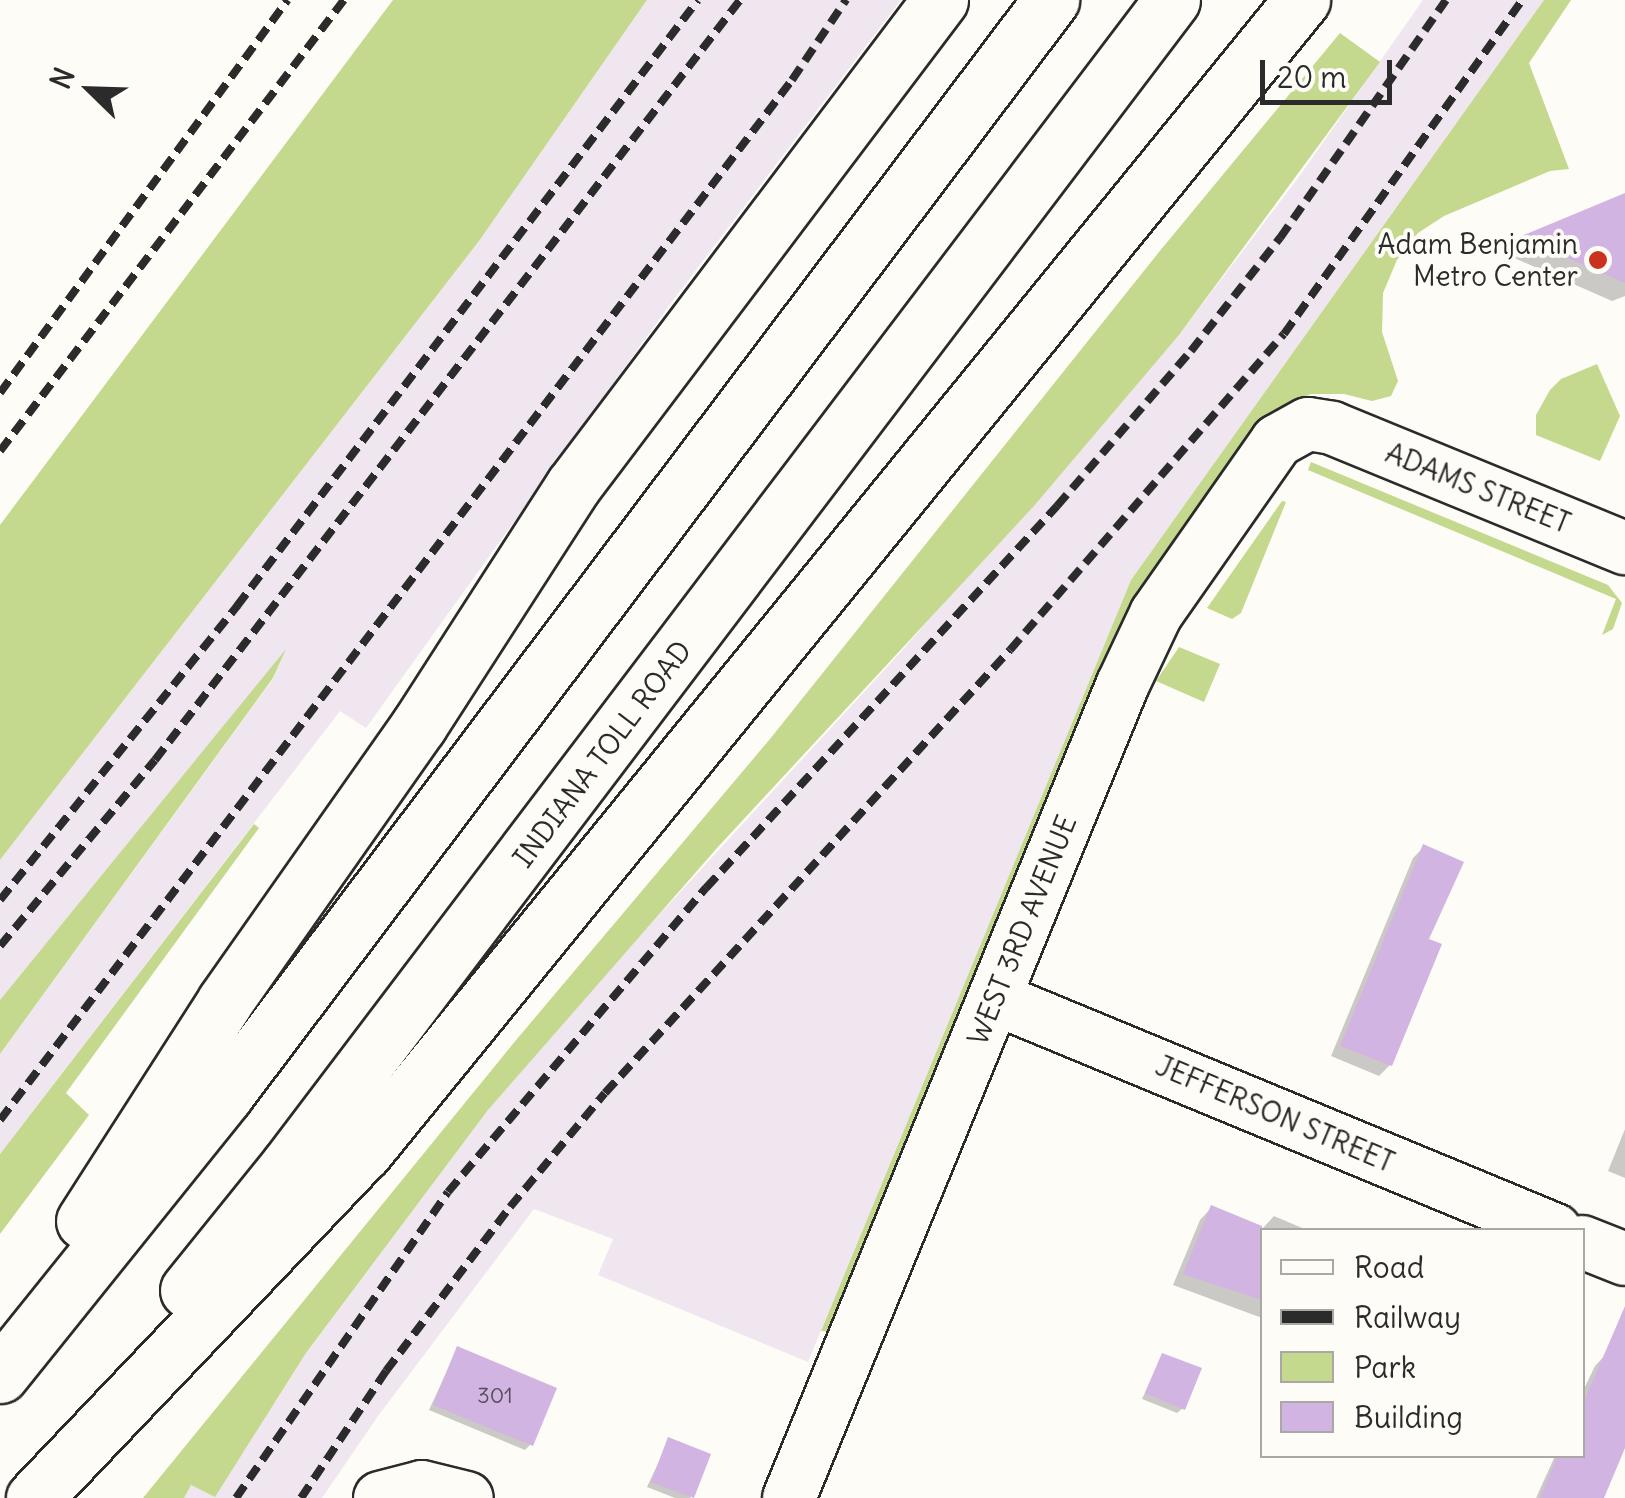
<!DOCTYPE html>
<style>
body{margin:0}
#map{position:relative;width:1625px;height:1498px;overflow:hidden;background:#fdfcf7;font-family:Delius,sans-serif}
div>[style]{position:absolute}
.built>*{inset:0;background:#f0e6f0}
.green>*{inset:0;background:#c4d98e}
.shadow>*{inset:0;background:#0003}
.building>*{inset:0;background:#d1b4e1}
.roads{filter:drop-shadow(2px 0 #2b2b2b) drop-shadow(-2px 0 #2b2b2b) drop-shadow(0 2px #2b2b2b) drop-shadow(0 -2px #2b2b2b)}
.minor>*{height:52px;margin:-26px;padding:0 26px;transform-origin:26px;border-radius:26px;background:#fdfcf7}
.motorway>*{height:55px;margin:-27.5px;padding:0 27.5px;transform-origin:27.5px;border-radius:27.5px;background:#fdfcf7}
.rail>*{height:8px;margin-top:-4px;transform-origin:0;background:repeating-linear-gradient(90deg,#2b2b2b 0 15px,transparent 0 23px)}
.dots>*{width:28px;height:28px;translate:-50% -50%;box-sizing:border-box;border:5px solid #fdfcf7;border-radius:50%}
span{translate:-50% -50%;white-space:nowrap;text-align:center;line-height:1.15;-webkit-text-stroke:8px #fdfcf7;paint-order:stroke}
.number-label{font-size:22px;color:#544d58}
.number-label span{-webkit-text-stroke-width:0}
.poi-label{font-size:28px;color:#2b2b2b}
.right{translate:-100% -50%;text-align:right}
.street-label{font-size:28px;color:#2b2b2b}
.legend{position:absolute;left:1260px;top:1228px;width:325px;height:230px;box-sizing:border-box;background:#fdfcf7;border:2px solid #a9a8a5;margin:0;padding:12px 18px;list-style:none;font-size:30px;color:#2b2b2b}
.legend li{display:flex;align-items:center;gap:20px;height:50px}
.legend b{width:50px;border:2px solid #a9a8a5}
.north{position:absolute;left:40px;top:40px;width:100px;height:100px;-webkit-text-stroke:8px #fdfcf7;paint-order:stroke;rotate:293deg;font-size:28px;font-weight:700;line-height:40px;text-align:center;color:#2b2b2b}
.north::after{content:'';display:block;margin:auto;width:35px;height:45px;background:#2b2b2b;clip-path:polygon(50% 0,100% 100%,50% 72%,0 100%)}
.scale{position:absolute;left:1260px;top:60px;width:132px;height:45px;box-sizing:border-box;border:5px solid #2b2b2b;border-top:0;padding-left:12px;font-size:30px;line-height:35px;white-space:nowrap;color:#2b2b2b;-webkit-text-stroke:8px #fdfcf7;paint-order:stroke}
</style>
<div id="map">
<div class="built">
<i style="clip-path:polygon(647px 0,901px 0,671px 303px,366px 728px,340px 711px,0 1154px,0 1054px,273px 679px,284px 653px,0 1000px,0 860px,479px 241px)"></i>
<i style="clip-path:polygon(1423px 0,1544px 0,1131px 580px,808px 1362px,598px 1275px,613px 1239px,534px 1209px,378px 1416px,322px 1498px,184px 1498px,191px 1485px,215px 1496px,306px 1353px,488px 1110px,582px 999px,898px 655px,1179px 335px,1298px 178px)"></i>
</div>
<div class="green">
<i style="clip-path:polygon(393px 0,647px 0,479px 241px,0 860px,0 525px)"></i>
<i style="clip-path:polygon(1544px 0,1571px 0,1529px 63px,1569px 169px,1550px 171px,1444px 216px,1418px 233px,1397px 260px,1383px 293px,1382px 332px,1398px 381px,1391px 396px,1372px 401px,1344px 394px,1311px 394px,1274px 411px,1251px 434px,1142px 584px,835px 1332px,821px 1331px,1131px 580px)"></i>
<i style="clip-path:polygon(1340px 33px,1380px 62px,1179px 335px,1033px 507px,717px 848px,488px 1110px,306px 1353px,215px 1497px,191px 1485px,184px 1498px,143px 1498px,517px 1039px,770px 739px,1159px 252px)"></i>
<i style="clip-path:polygon(1597px 364px,1620px 416px,1600px 461px,1536px 435px,1536px 415px,1550px 390px,1561px 379px)"></i>
<i style="clip-path:polygon(1311px 462px,1608px 585px,1622px 603px,1613px 629px,1602px 635px,1616px 599px,1308px 470px)"></i>
<i style="clip-path:polygon(1282px 501px,1286px 502px,1241px 613px,1232px 619px,1207px 608px)"></i>
<i style="clip-path:polygon(1179px 647px,1220px 664px,1204px 702px,1156px 681px)"></i>
<i style="clip-path:polygon(286px 649px,273px 678px,0 1054px,0 1000px)"></i>
<i style="clip-path:polygon(254px 824px,259px 828px,66px 1093px,89px 1115px,0 1234px,0 1154px)"></i>
</div>
<div class="shadow">
<i style="clip-path:polygon(1625px 196px,1625px 296px,1612px 301px,1505px 254px,1520px 239px)"></i>
<i style="clip-path:polygon(1424px 847px,1426px 940px,1390px 1065px,1379px 1076px,1331px 1056px,1413px 858px)"></i>
<i style="clip-path:polygon(1625px 1129px,1625px 1178px,1608px 1171px)"></i>
<i style="clip-path:polygon(1211px 1208px,1262px 1229px,1274px 1216px,1307px 1230px,1262px 1230px,1262px 1318px,1173px 1285px,1200px 1220px)"></i>
<i style="clip-path:polygon(457px 1349px,531px 1444px,525px 1450px,429px 1410px)"></i>
<i style="clip-path:polygon(1606px 1354px,1625px 1362px,1625px 1446px,1603px 1498px,1536px 1498px,1555px 1456px,1582px 1456px,1582px 1393px,1595px 1366px)"></i>
<i style="clip-path:polygon(1162px 1355px,1183px 1408px,1177px 1413px,1142px 1399px)"></i>
<i style="clip-path:polygon(669px 1440px,691px 1497px,690px 1498px,675px 1498px,647px 1487px)"></i>
</div>
<div class="building">
<i style="clip-path:polygon(1625px 193px,1625px 283px,1519px 237px)"></i>
<i style="clip-path:polygon(1423px 844px,1464px 862px,1429px 939px,1442px 944px,1392px 1066px,1340px 1046px)"></i>
<i style="clip-path:polygon(1211px 1205px,1262px 1226px,1262px 1300px,1183px 1274px)"></i>
<i style="clip-path:polygon(1625px 1306px,1625px 1448px,1604px 1498px,1540px 1498px,1557px 1456px,1582px 1456px,1582px 1406px)"></i>
<i style="clip-path:polygon(457px 1346px,557px 1388px,533px 1446px,433px 1405px)"></i>
<i style="clip-path:polygon(1162px 1353px,1202px 1368px,1185px 1410px,1145px 1393px)"></i>
<i style="clip-path:polygon(668px 1437px,711px 1454px,694px 1498px,651px 1482px)"></i>
</div>
<div class="roads">
<div class="minor">
<i style="left:994px;top:998px;width:607px;rotate:22.47deg"></i>
<i style="left:1582px;top:1242px;width:46px;rotate:21.6deg"></i>
<i style="left:380px;top:1498px;width:43px;rotate:-14.7deg"></i>
<i style="left:422px;top:1487px;width:46px;rotate:13.7deg"></i>
<i style="left:789px;top:1498px;width:878px;rotate:-67.7deg"></i>
<i style="left:1122px;top:686px;width:80px;rotate:-64.7deg"></i>
<i style="left:1156px;top:614px;width:211px;rotate:-55deg"></i>
<i style="left:1277px;top:441px;width:35px;rotate:-29deg"></i>
<i style="left:1308px;top:424px;width:24px;rotate:9deg"></i>
<i style="left:1332px;top:428px;width:317px;rotate:22.3deg"></i>
</div>
<div class="motorway">
<i style="left:84px;top:1221px;width:261px;rotate:-57.3deg"></i>
<i style="left:225px;top:1001px;width:337px;rotate:-54.9deg"></i>
<i style="left:419px;top:725px;width:284px;rotate:-57.2deg"></i>
<i style="left:573px;top:486px;width:609px;rotate:-52.94deg"></i>
<i style="left:188px;top:1290px;width:159px;rotate:-51.1deg"></i>
<i style="left:288px;top:1166px;width:1463px;rotate:-52.83deg"></i>
<i style="left:0;top:1375px;width:359px;rotate:-51.2deg"></i>
<i style="left:225px;top:1095px;width:1372px;rotate:-52.97deg"></i>
<i style="left:34px;top:1498px;width:478px;rotate:-46.4deg"></i>
<i style="left:364px;top:1152px;width:1486px;rotate:-50.85deg"></i>
</div>
</div>
<div class="rail">
<i style="left:0;top:393px;width:487px;rotate:-53.8deg"></i>
<i style="left:0;top:451px;width:567px;rotate:-52.67deg"></i>
<i style="left:0;top:900px;width:378px;rotate:-51.1deg"></i>
<i style="left:237px;top:606px;width:761px;rotate:-52.74deg"></i>
<i style="left:0;top:946px;width:242px;rotate:-50.2deg"></i>
<i style="left:155px;top:760px;width:959px;rotate:-52.41deg"></i>
<i style="left:0;top:1120px;width:1307px;rotate:-52.71deg"></i>
<i style="left:792px;top:80px;width:97px;rotate:-56deg"></i>
<i style="left:236px;top:1498px;width:372px;rotate:-55.3deg"></i>
<i style="left:448px;top:1192px;width:399px;rotate:-49.7deg"></i>
<i style="left:706px;top:888px;width:519px;rotate:-47.42deg"></i>
<i style="left:1057px;top:506px;width:205px;rotate:-49.2deg"></i>
<i style="left:1191px;top:351px;width:144px;rotate:-51.8deg"></i>
<i style="left:1280px;top:238px;width:290px;rotate:-55.1deg"></i>
<i style="left:301px;top:1498px;width:153px;rotate:-56.2deg"></i>
<i style="left:386px;top:1371px;width:206px;rotate:-52.9deg"></i>
<i style="left:510px;top:1207px;width:148px;rotate:-50.2deg"></i>
<i style="left:605px;top:1093px;width:600px;rotate:-47.57deg"></i>
<i style="left:1010px;top:650px;width:418px;rotate:-49.1deg"></i>
<i style="left:1284px;top:334px;width:410px;rotate:-54.5deg"></i>
</div>
<div class="dots">
<i style="left:1598px;top:260px;background:#c8321e"></i>
</div>
<div class="number-label">
<span style="left:495px;top:1396px">301</span>
</div>
<div class="poi-label">
<span class="right" style="left:1578px;top:260px">Adam Benjamin<br>Metro Center</span>
</div>
<div class="street-label">
<span style="left:1478px;top:488px;rotate:22deg">ADAMS STREET</span>
<span style="left:602px;top:754px;rotate:-53deg">INDIANA TOLL ROAD</span>
<span style="left:1022px;top:930px;rotate:-68deg">WEST 3RD AVENUE</span>
<span style="left:1275px;top:1114px;rotate:23deg">JEFFERSON STREET</span>
</div>
<ul class="legend">
<li><b style="height:12px;background:#fdfcf7"></b>Road</li>
<li><b style="height:12px;background:#2b2b2b"></b>Railway</li>
<li><b style="height:28px;background:#c4d98e"></b>Park</li>
<li><b style="height:28px;background:#d1b4e1"></b>Building</li>
</ul>
<div class="north">N</div>
<div class="scale">20 m</div>
</div>
